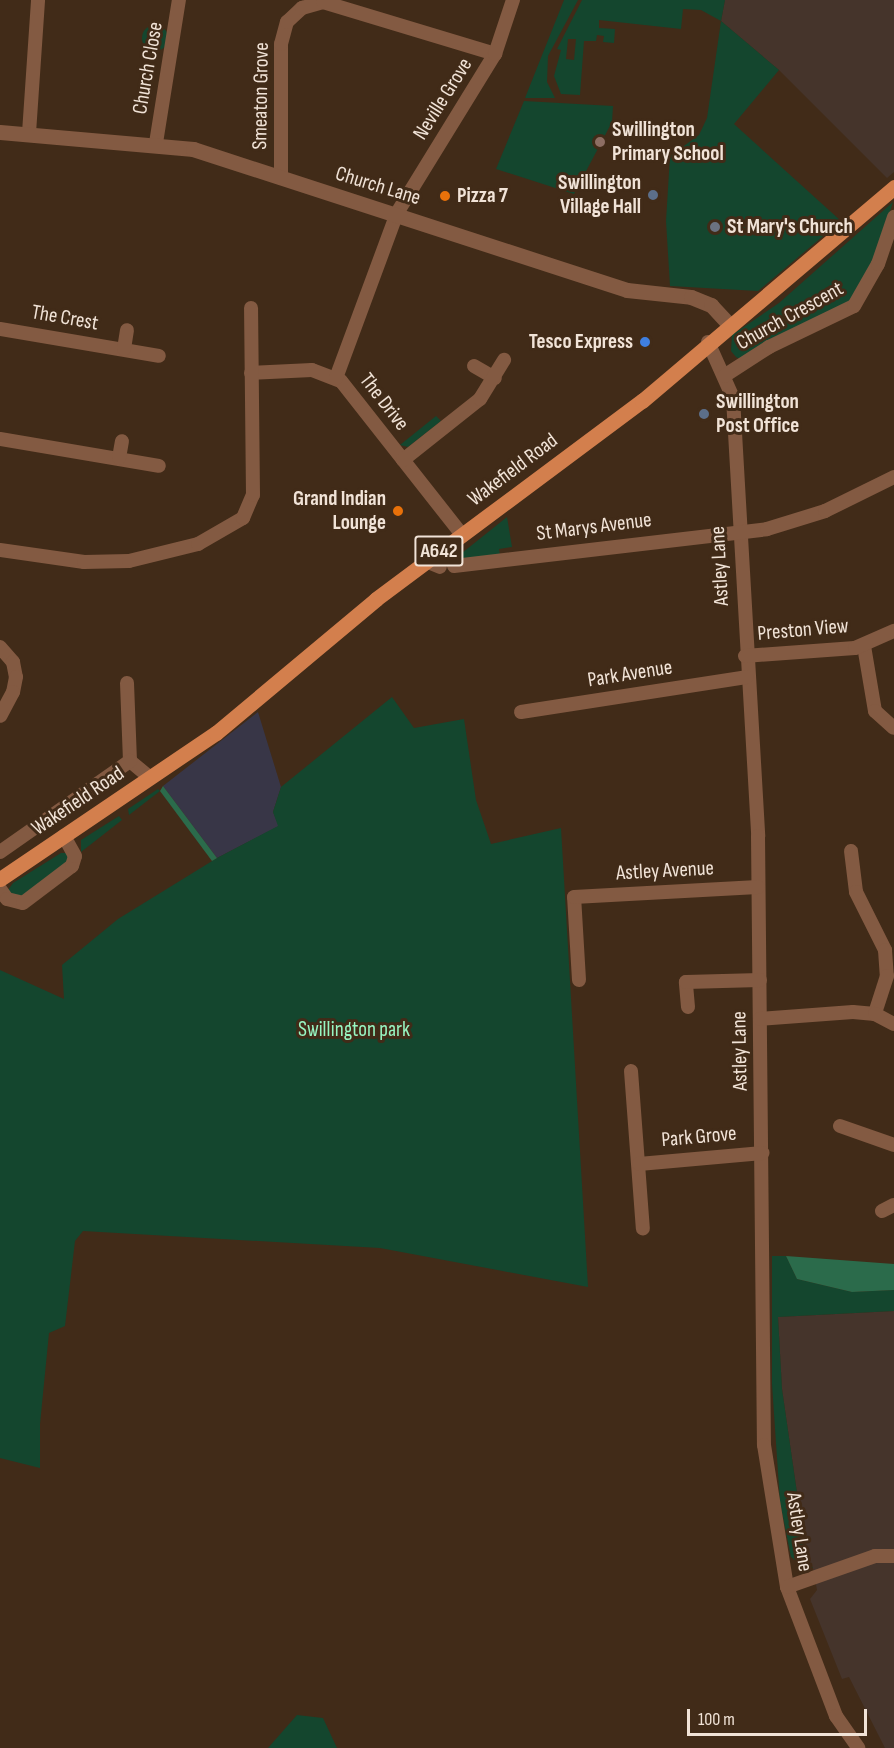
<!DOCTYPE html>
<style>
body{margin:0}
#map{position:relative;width:894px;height:1748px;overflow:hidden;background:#412b18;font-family:"Sofia Sans Condensed",sans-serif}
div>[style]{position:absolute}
.commercial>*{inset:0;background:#383647}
.industrial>*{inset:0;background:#45342b}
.green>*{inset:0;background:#14462e}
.round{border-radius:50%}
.forest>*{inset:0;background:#2b6b4b}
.minor>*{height:14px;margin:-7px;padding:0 7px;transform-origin:7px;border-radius:7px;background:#835a42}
.tertiary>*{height:15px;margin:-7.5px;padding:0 7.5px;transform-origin:7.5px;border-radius:7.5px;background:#835a42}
.primary>*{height:15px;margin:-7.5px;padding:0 7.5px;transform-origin:7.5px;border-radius:7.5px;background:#d37f4d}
.dots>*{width:16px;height:16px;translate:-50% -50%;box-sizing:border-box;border:3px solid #412b18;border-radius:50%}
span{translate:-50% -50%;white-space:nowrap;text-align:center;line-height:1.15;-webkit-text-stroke:6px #412b18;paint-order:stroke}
.shield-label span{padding:2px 4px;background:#412b18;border:2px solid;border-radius:4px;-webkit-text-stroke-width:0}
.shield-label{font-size:20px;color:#f1e3d7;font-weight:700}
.street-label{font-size:21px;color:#f1e3d7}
.poi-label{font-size:21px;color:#f1e3d7;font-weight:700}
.left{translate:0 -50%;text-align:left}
.right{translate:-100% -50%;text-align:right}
.park-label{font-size:21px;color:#97f5c2}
.scale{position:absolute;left:687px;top:1709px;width:180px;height:27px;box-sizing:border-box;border:3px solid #f1e3d7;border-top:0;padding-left:8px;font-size:18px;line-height:21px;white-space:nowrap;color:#f1e3d7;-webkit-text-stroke:4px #412b18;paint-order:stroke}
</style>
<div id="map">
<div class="commercial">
<i style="clip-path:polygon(258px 712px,281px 787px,273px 812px,279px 826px,217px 858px,163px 786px)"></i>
</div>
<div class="industrial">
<i style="clip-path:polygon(725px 0,894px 0,894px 172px,887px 178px,779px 70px,721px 21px)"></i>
<i style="clip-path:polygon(894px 1311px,894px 1748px,885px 1748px,849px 1677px,842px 1679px,810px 1599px,817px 1590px,812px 1563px,807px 1562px,782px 1389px,778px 1317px)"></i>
</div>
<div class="green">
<i style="clip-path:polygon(564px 0,578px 0,548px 56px,547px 82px,555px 98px,525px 98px)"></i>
<i style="clip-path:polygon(evenodd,582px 0,725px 0,721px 21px,779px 70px,734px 124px,841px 221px,758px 291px,670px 286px,666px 221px,670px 156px,699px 135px,707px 118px,721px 21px,701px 10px,683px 9px,681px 29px,599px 20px,599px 28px,615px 29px,614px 43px,603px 42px,604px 36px,597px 35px,596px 41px,584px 41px,580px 95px,561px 94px,554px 76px,561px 50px,557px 49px,582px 0,568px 39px,576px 39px,574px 60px,566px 59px,568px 39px)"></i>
<i class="round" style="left:142px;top:25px;width:26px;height:26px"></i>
<i style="clip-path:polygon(524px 101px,613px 106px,612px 122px,574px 194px,496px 169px)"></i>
<i style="clip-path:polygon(893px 202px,872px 267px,850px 303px,740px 359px,736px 357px,731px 351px,732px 335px,779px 303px)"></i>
<i style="clip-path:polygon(436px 416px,441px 421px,408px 447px,400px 445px)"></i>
<i style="clip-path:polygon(507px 517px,512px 547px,499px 549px,500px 555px,452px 561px)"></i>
<i style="clip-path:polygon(392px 697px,414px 728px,464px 719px,476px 800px,491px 844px,561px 828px,588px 1287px,380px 1248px,83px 1231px,75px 1241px,65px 1326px,49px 1333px,40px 1424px,40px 1468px,0 1458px,0 970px,64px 999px,62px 965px,118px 919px,217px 858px,278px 826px,273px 812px,281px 787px)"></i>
<i style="clip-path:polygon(158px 789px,160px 791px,129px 815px,128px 809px)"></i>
<i style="clip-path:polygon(119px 816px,122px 820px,81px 852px,81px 840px)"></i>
<i style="clip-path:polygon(61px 853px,66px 853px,70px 860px,23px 898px,16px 899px,8px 890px,13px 883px)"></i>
<i style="clip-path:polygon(772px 1256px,786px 1256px,797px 1279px,852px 1292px,894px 1290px,894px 1311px,778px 1317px,782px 1389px,807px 1562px,813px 1568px,801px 1565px,791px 1557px,780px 1502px,772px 1384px)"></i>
<i style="clip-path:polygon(297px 1715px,323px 1718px,337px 1748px,268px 1748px)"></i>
</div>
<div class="forest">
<i style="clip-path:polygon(163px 786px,217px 858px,212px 861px,160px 791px)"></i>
<i style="clip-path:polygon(786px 1256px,894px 1264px,894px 1290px,852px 1292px,797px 1279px)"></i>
</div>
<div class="minor">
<i style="left:29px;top:133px;width:133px;rotate:-86.1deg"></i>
<i style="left:156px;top:143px;width:145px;rotate:-80.9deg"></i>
<i style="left:281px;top:178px;width:134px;rotate:-90deg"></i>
<i style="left:281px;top:44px;width:23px;rotate:-75deg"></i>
<i style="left:287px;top:22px;width:21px;rotate:-43deg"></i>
<i style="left:302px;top:8px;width:22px;rotate:-16deg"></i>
<i style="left:323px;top:2px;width:180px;rotate:16.8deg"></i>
<i style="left:0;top:329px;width:161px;rotate:9.6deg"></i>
<i style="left:708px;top:342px;width:61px;rotate:65.9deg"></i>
<i style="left:733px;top:398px;width:439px;rotate:86.7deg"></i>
<i style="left:758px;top:836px;width:609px;rotate:89.44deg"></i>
<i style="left:764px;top:1445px;width:144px;rotate:80.8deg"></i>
<i style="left:787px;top:1587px;width:138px;rotate:69.2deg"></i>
<i style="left:836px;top:1716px;width:39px;rotate:55deg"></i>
<i style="left:124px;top:349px;width:19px;rotate:-81deg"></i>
<i style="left:474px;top:366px;width:24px;rotate:30deg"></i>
<i style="left:251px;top:373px;width:61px;rotate:-2.8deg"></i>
<i style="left:312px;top:370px;width:31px;rotate:21deg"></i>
<i style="left:341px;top:381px;width:196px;rotate:51.8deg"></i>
<i style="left:724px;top:376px;width:54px;rotate:-32.8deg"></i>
<i style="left:769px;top:347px;width:94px;rotate:-25.8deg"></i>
<i style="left:854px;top:306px;width:48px;rotate:-60.3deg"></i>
<i style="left:878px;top:264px;width:50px;rotate:-71.2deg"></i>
<i style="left:336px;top:378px;width:176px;rotate:-69.7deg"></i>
<i style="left:397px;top:213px;width:187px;rotate:-58.4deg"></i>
<i style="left:495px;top:54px;width:57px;rotate:-71.6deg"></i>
<i style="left:0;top:439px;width:161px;rotate:9.6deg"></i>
<i style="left:119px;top:458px;width:17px;rotate:-80deg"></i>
<i style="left:403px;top:460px;width:98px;rotate:-38.4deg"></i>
<i style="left:480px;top:399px;width:46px;rotate:-58.4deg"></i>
<i style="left:0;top:550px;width:85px;rotate:8.1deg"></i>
<i style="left:84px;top:562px;width:45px;rotate:-1.3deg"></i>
<i style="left:129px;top:561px;width:71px;rotate:-13.8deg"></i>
<i style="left:198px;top:544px;width:52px;rotate:-30deg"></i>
<i style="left:243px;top:518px;width:25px;rotate:-67deg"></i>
<i style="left:253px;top:495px;width:187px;rotate:-90.6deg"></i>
<i style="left:426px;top:561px;width:15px;rotate:23deg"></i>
<i style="left:454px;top:566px;width:315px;rotate:-6.7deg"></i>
<i style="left:767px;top:529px;width:61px;rotate:-17.2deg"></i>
<i style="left:825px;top:511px;width:77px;rotate:-26.2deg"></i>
<i style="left:864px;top:646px;width:66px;rotate:80.4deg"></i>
<i style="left:875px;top:711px;width:25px;rotate:42deg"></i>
<i style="left:0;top:647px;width:20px;rotate:49deg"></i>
<i style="left:13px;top:662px;width:15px;rotate:79deg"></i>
<i style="left:16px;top:677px;width:15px;rotate:101deg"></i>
<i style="left:13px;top:692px;width:27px;rotate:118deg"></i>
<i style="left:745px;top:656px;width:110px;rotate:-4.2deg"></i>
<i style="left:855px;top:648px;width:43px;rotate:-23.6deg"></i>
<i style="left:127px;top:683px;width:78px;rotate:87.8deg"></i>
<i style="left:130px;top:761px;width:26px;rotate:40deg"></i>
<i style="left:521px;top:712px;width:228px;rotate:-8.8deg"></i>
<i style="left:851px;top:851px;width:41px;rotate:83deg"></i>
<i style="left:856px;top:892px;width:65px;rotate:63.4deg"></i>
<i style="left:885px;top:950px;width:26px;rotate:86deg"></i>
<i style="left:887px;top:976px;width:40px;rotate:108deg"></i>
<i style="left:0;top:852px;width:159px;rotate:-35deg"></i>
<i style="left:0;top:889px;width:12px;rotate:55deg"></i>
<i style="left:7px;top:899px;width:16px;rotate:14deg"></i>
<i style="left:23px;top:903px;width:61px;rotate:-37.1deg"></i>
<i style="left:72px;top:866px;width:10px;rotate:-73deg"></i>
<i style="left:75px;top:856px;width:23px;rotate:-119deg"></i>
<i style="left:579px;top:980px;width:83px;rotate:-93.4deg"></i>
<i style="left:574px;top:897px;width:184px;rotate:-3.1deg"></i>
<i style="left:688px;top:1007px;width:25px;rotate:-95deg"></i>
<i style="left:686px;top:982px;width:74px;rotate:-1.5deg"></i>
<i style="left:760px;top:1019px;width:93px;rotate:-4.3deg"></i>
<i style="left:853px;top:1012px;width:22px;rotate:5deg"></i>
<i style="left:875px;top:1014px;width:21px;rotate:28deg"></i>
<i style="left:631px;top:1071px;width:158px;rotate:85.7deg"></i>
<i style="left:840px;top:1126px;width:57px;rotate:19.4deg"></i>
<i style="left:639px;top:1164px;width:124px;rotate:-5.1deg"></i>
<i style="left:882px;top:1211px;width:13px;rotate:-27deg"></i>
<i style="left:787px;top:1587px;width:93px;rotate:-19.4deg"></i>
<i style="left:875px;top:1556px;width:19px"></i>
</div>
<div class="tertiary">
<i style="left:0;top:132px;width:194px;rotate:5deg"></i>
<i style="left:193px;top:149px;width:456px;rotate:18deg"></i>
<i style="left:627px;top:290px;width:64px;rotate:6.2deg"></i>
<i style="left:691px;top:297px;width:22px;rotate:22deg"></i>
<i style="left:711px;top:305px;width:26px;rotate:47deg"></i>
</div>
<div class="primary">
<i style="left:0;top:879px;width:261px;rotate:-34.1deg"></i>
<i style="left:216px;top:733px;width:209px;rotate:-39.9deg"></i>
<i style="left:376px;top:599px;width:332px;rotate:-36.7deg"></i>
<i style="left:642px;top:401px;width:331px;rotate:-40.3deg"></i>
</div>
<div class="dots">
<i style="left:600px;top:142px;background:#8d6e63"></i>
<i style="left:653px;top:195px;background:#5c6f8a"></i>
<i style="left:445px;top:196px;background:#e8710a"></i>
<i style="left:715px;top:227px;background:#6b7280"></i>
<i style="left:645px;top:342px;background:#3f7fe0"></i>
<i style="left:704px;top:414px;background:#5c6f8a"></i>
<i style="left:398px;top:511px;background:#e8710a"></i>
</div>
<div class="shield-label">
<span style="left:439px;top:551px">A642</span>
</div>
<div class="street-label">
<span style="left:148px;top:68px;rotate:-80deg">Church Close</span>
<span style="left:261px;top:96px;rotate:-89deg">Smeaton Grove</span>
<span style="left:443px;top:99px;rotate:-58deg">Neville Grove</span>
<span style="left:378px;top:186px;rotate:17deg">Church Lane</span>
<span style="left:790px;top:316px;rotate:-29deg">Church Crescent</span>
<span style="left:65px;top:318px;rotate:10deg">The Crest</span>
<span style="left:384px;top:402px;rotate:52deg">The Drive</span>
<span style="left:513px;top:470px;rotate:-37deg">Wakefield Road</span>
<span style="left:594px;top:527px;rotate:-7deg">St Marys Avenue</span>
<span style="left:720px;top:566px;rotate:-93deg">Astley Lane</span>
<span style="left:803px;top:630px;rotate:-5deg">Preston View</span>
<span style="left:630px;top:674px;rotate:-9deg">Park Avenue</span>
<span style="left:78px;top:801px;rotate:-34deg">Wakefield Road</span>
<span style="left:665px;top:871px;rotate:-3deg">Astley Avenue</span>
<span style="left:740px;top:1051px;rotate:-91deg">Astley Lane</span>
<span style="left:699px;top:1137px;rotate:-5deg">Park Grove</span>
<span style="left:799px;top:1532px;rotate:81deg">Astley Lane</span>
</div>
<div class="poi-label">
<span class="left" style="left:612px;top:142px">Swillington<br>Primary School</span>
<span class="right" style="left:641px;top:195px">Swillington<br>Village Hall</span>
<span class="left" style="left:457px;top:196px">Pizza 7</span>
<span class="left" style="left:727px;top:227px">St Mary's Church</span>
<span class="right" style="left:633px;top:342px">Tesco Express</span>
<span class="left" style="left:716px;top:414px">Swillington<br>Post Office</span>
<span class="right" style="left:386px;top:511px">Grand Indian<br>Lounge</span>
</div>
<div class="park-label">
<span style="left:354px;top:1030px">Swillington park</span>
</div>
<div class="scale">100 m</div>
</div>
